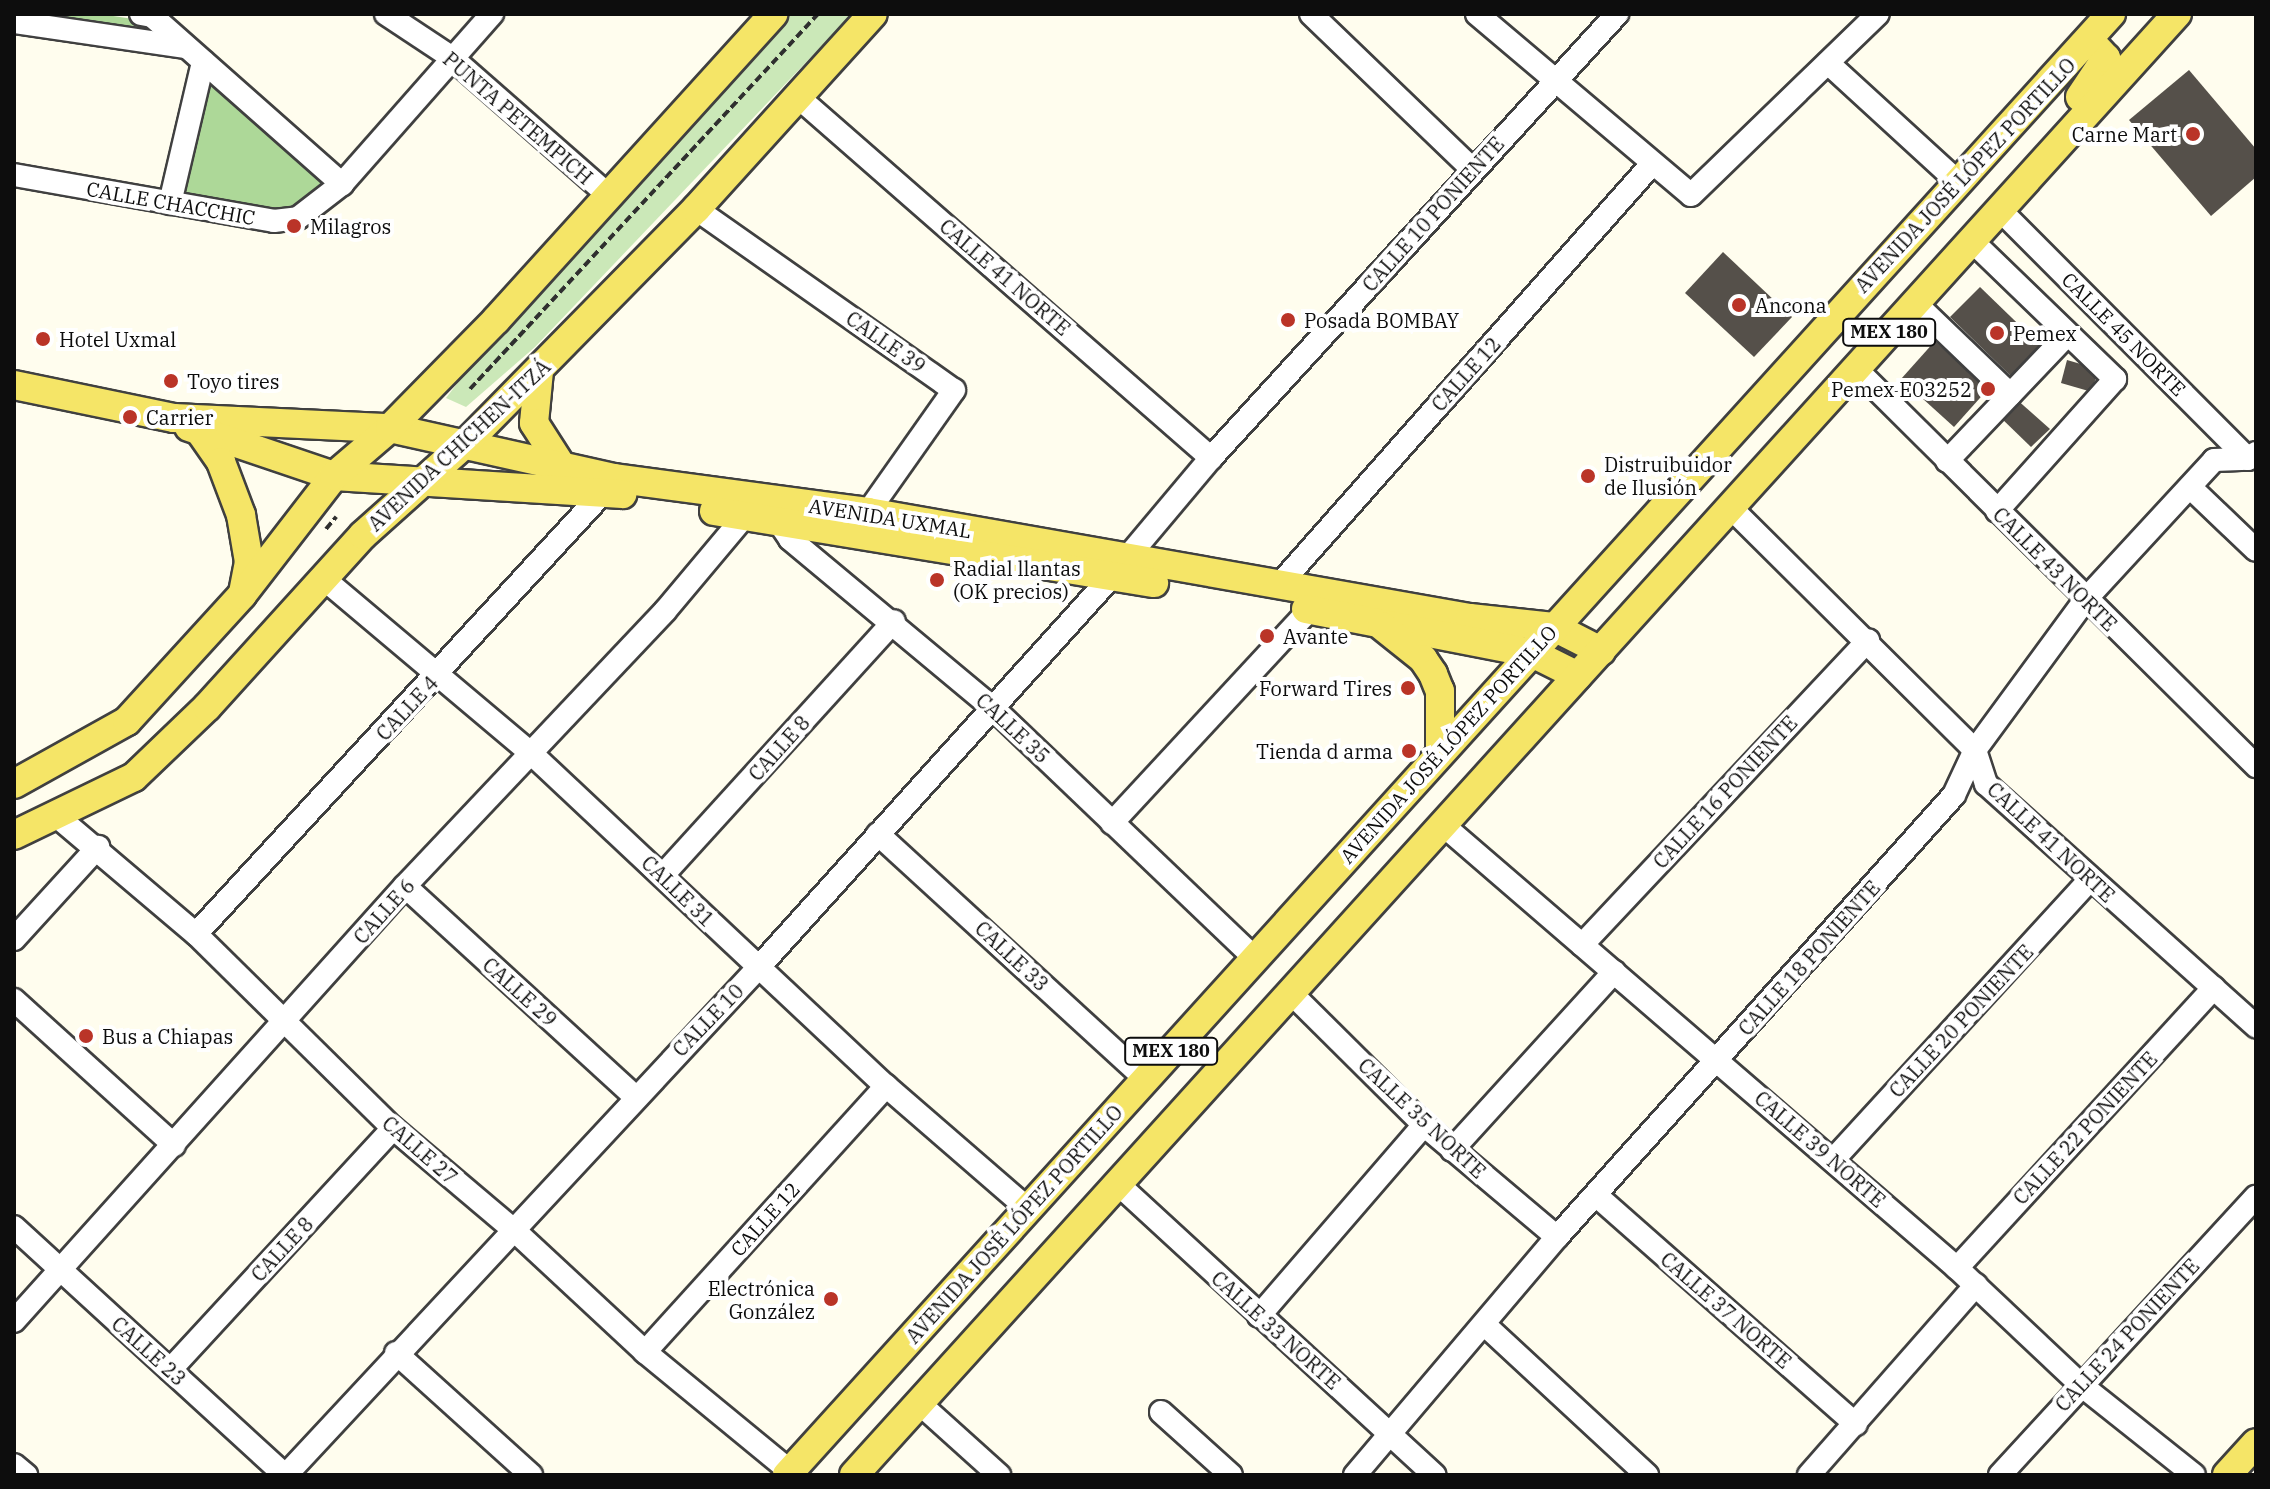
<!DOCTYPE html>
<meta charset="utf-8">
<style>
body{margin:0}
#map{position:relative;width:2270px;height:1489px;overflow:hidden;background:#fffdee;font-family:"IBM Plex Serif",serif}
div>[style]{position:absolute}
.green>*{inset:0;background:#cbe8b8}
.forest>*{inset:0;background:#add898}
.building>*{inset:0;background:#55504a}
.path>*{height:4px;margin-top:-2px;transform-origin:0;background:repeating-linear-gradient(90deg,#2f2f2f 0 8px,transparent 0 12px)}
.roads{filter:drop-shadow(2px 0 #404040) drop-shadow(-2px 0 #404040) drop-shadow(0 2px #404040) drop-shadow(0 -2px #404040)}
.minor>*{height:22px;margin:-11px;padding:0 11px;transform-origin:11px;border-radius:11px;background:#fff}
.major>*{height:28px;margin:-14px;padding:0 14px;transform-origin:14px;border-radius:14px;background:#f5e567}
.dots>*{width:22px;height:22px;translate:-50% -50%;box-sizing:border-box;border:4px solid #fff;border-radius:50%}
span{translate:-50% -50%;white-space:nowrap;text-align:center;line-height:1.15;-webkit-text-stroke:8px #fff;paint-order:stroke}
.shield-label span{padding:2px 6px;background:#fff;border:2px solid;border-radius:6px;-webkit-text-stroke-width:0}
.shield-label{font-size:18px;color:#0d0d0d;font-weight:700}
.street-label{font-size:20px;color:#0d0d0d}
.poi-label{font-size:20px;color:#0d0d0d}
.right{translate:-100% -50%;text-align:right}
.left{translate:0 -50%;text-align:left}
.frame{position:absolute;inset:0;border:16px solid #0d0d0d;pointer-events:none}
</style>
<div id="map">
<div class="green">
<i style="clip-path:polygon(783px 14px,852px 14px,535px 347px,466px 407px,446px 398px,500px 328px)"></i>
</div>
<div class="forest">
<i style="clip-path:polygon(14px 14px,100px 14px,153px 22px,151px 38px)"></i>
<i style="clip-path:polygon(210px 82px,329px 188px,304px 208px,273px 215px,179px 193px)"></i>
</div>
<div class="building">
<i style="clip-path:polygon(2189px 70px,2256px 149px,2256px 177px,2211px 216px,2129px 120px)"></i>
<i style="clip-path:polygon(1723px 252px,1792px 317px,1754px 357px,1685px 293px)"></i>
<i style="clip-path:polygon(1980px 287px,2044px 349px,2014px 379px,1950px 317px)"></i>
<i style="clip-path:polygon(1935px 341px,1988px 389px,1954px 427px,1901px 379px)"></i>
<i style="clip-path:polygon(2067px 360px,2098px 369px,2092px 392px,2061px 383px)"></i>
<i style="clip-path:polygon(2015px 398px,2050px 429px,2031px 447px,1999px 416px)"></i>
</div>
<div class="path">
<i style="left:470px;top:389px;width:512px;rotate:-47.14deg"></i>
<i style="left:326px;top:529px;width:16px;rotate:-50deg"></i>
</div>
<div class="roads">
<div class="minor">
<i style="left:141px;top:14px;width:11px;rotate:10deg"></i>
<i style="left:152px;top:16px;width:254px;rotate:41.5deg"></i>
<i style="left:386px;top:14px;width:78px;rotate:33.5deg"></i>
<i style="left:451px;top:57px;width:210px;rotate:41.3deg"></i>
<i style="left:1311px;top:14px;width:225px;rotate:43.9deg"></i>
<i style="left:1477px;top:14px;width:280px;rotate:40.2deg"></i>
<i style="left:1691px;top:195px;width:260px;rotate:-44.1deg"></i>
<i style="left:14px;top:22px;width:173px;rotate:8.3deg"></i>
<i style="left:1828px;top:63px;width:175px;rotate:42.5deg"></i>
<i style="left:798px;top:97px;width:549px;rotate:41.16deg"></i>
<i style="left:14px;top:175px;width:264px;rotate:10deg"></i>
<i style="left:274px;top:221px;width:24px;rotate:-7deg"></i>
<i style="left:298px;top:218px;width:56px;rotate:-37.7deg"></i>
<i style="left:342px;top:184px;width:227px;rotate:-48.6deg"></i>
<i style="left:170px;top:203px;width:145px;rotate:-76.8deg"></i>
<i style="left:696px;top:209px;width:315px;rotate:35.1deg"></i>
<i style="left:954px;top:390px;width:149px;rotate:125.2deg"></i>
<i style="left:2000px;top:210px;width:351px;rotate:45.1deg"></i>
<i style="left:1972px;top:241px;width:199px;rotate:44deg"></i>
<i style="left:2115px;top:379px;width:177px;rotate:131.8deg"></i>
<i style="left:1915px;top:303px;width:132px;rotate:43.8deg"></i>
<i style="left:1856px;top:369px;width:564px;rotate:44.78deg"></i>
<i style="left:1947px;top:461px;width:173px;rotate:-46.4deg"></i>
<i style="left:2190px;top:487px;width:91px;rotate:43.7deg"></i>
<i style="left:1731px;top:508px;width:344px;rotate:44.8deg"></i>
<i style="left:1975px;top:750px;width:36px;rotate:72deg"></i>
<i style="left:1986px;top:784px;width:363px;rotate:41.9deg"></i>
<i style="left:783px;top:511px;width:13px;rotate:103deg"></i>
<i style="left:780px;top:524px;width:18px;rotate:56deg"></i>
<i style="left:790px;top:539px;width:264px;rotate:39.8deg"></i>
<i style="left:993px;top:708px;width:362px;rotate:43.7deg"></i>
<i style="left:324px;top:579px;width:273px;rotate:40.1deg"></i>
<i style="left:533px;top:755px;width:484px;rotate:43.2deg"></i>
<i style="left:886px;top:1086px;width:188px;rotate:40.9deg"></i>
<i style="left:1280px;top:584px;width:561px;rotate:-48.47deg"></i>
<i style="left:59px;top:818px;width:180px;rotate:40.3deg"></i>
<i style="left:196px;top:934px;width:276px;rotate:44.6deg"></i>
<i style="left:393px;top:1128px;width:160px;rotate:40.2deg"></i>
<i style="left:515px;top:1231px;width:178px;rotate:42.9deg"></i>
<i style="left:645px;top:1352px;width:189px;rotate:39.4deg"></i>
<i style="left:1112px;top:823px;width:306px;rotate:-47.2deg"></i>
<i style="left:1443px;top:825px;width:679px;rotate:40.76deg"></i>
<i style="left:1957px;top:1268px;width:170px;rotate:43.3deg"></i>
<i style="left:2081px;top:1385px;width:144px;rotate:38.5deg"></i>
<i style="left:878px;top:834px;width:362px;rotate:42.5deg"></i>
<i style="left:663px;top:875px;width:343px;rotate:-47.7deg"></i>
<i style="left:405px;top:886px;width:312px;rotate:42.5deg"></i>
<i style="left:196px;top:934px;width:611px;rotate:-47.32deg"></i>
<i style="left:14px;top:939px;width:125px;rotate:-47.6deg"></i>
<i style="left:1582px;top:945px;width:418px;rotate:-46.8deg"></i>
<i style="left:1291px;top:993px;width:187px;rotate:44.8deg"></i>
<i style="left:1424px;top:1125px;width:174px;rotate:40.1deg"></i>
<i style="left:14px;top:1000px;width:216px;rotate:42.2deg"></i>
<i style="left:1452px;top:1150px;width:241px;rotate:-47.7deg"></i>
<i style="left:1833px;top:1160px;width:379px;rotate:-47.5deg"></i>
<i style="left:1118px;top:1184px;width:430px;rotate:42.6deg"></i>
<i style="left:1597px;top:1196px;width:345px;rotate:41.4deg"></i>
<i style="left:14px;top:1227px;width:367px;rotate:42.5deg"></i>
<i style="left:1957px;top:1268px;width:380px;rotate:-47.5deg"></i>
<i style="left:1259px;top:1316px;width:252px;rotate:-49.2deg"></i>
<i style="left:14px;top:1321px;width:585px;rotate:-48.05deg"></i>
<i style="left:405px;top:886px;width:378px;rotate:-46.6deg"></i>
<i style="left:665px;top:611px;width:123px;rotate:-50deg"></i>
<i style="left:744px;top:517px;width:12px;rotate:-76deg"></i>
<i style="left:1485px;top:1325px;width:221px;rotate:42.8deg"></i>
<i style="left:645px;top:1352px;width:359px;rotate:-47.8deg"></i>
<i style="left:396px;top:1353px;width:182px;rotate:42.1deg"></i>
<i style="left:170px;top:1370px;width:329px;rotate:-47.3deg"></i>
<i style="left:919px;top:1403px;width:108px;rotate:42deg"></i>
<i style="left:1161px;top:1412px;width:94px;rotate:42deg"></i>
<i style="left:14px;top:1465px;width:16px;rotate:40deg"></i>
<i style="left:286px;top:1475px;width:694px;rotate:-47.04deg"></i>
<i style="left:759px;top:967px;width:525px;rotate:-47.93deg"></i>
<i style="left:1111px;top:577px;width:155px;rotate:-50deg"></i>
<i style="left:1211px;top:458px;width:602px;rotate:-47.56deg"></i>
<i style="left:1355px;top:1475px;width:312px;rotate:-49.7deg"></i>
<i style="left:1557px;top:1237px;width:594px;rotate:-48.07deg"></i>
<i style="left:1954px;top:795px;width:50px;rotate:-65deg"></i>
<i style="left:1975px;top:750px;width:186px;rotate:-53.7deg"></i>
<i style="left:2085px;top:600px;width:190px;rotate:-47.3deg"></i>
<i style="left:2214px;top:460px;width:34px;rotate:-2deg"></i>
<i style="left:2248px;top:459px;width:10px;rotate:-37deg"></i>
<i style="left:1809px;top:1475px;width:253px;rotate:-48.7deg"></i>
<i style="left:2000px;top:1475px;width:378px;rotate:-47.4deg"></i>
</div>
<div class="major">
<i style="left:2080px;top:97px;width:47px;rotate:-56.3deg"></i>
<i style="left:2106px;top:58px;width:25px;rotate:-133deg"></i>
<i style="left:539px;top:371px;width:52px;rotate:95.5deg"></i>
<i style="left:534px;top:423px;width:46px;rotate:57.3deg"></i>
<i style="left:14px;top:385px;width:163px;rotate:11.7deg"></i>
<i style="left:174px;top:418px;width:216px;rotate:2.7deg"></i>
<i style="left:390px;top:428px;width:229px;rotate:12.6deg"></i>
<i style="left:613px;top:478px;width:257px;rotate:7.6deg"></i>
<i style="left:868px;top:512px;width:611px;rotate:9.99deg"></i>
<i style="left:1470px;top:618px;width:84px;rotate:6.1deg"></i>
<i style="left:1554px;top:627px;width:53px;rotate:27.1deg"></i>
<i style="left:189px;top:427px;width:153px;rotate:18.7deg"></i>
<i style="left:334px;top:476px;width:289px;rotate:3.6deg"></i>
<i style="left:201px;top:433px;width:35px;rotate:55deg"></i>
<i style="left:221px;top:462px;width:57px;rotate:69.3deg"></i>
<i style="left:241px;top:515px;width:48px;rotate:80.3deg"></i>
<i style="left:249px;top:562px;width:32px;rotate:101deg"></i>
<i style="left:714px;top:511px;width:446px;rotate:9.3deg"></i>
<i style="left:1306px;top:609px;width:230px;rotate:11deg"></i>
<i style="left:1532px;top:653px;width:51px;rotate:26.6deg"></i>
<i style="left:1382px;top:626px;width:53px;rotate:38.8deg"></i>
<i style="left:1423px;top:659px;width:18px;rotate:56deg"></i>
<i style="left:1433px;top:674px;width:18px;rotate:68deg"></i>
<i style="left:1440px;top:691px;width:62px;rotate:90deg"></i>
<i style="left:14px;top:784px;width:129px;rotate:-29.1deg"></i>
<i style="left:127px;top:721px;width:171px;rotate:-47.6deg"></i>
<i style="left:242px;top:595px;width:150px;rotate:-52.3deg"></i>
<i style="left:334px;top:476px;width:74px;rotate:-40.6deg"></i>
<i style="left:390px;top:428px;width:151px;rotate:-45.5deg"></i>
<i style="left:496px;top:320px;width:413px;rotate:-47.8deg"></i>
<i style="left:14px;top:835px;width:133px;rotate:-25.8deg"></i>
<i style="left:134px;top:777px;width:101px;rotate:-43.8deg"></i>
<i style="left:207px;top:707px;width:232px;rotate:-47.8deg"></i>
<i style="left:363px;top:535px;width:140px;rotate:-41.8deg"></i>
<i style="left:467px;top:442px;width:327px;rotate:-45.5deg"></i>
<i style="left:696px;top:209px;width:263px;rotate:-47.8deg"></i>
<i style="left:787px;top:1475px;width:1972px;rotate:-47.82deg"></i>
<i style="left:854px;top:1475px;width:1971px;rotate:-47.84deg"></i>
<i style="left:2227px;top:1475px;width:43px;rotate:-47.8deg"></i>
</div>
</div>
<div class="dots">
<i style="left:2193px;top:134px;background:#ba3428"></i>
<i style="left:294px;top:226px;background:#ba3428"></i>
<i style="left:1739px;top:305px;background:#ba3428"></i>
<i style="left:1288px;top:320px;background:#ba3428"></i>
<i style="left:1997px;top:333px;background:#ba3428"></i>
<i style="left:43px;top:339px;background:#ba3428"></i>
<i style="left:171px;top:381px;background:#ba3428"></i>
<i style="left:1988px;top:389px;background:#ba3428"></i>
<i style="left:130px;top:417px;background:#ba3428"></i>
<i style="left:1588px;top:476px;background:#ba3428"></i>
<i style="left:937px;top:580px;background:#ba3428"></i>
<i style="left:1267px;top:636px;background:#ba3428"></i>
<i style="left:1408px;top:688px;background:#ba3428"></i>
<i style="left:1409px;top:751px;background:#ba3428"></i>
<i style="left:86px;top:1036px;background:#ba3428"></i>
<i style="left:831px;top:1299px;background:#ba3428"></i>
</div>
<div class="shield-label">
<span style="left:1889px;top:332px">MEX 180</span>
<span style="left:1171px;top:1051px">MEX 180</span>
</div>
<div class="street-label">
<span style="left:518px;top:118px;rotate:41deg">PUNTA PETEMPICH</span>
<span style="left:1965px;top:175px;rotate:-47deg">AVENIDA JOSÉ LÓPEZ PORTILLO</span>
<span style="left:171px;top:203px;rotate:10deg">CALLE CHACCHIC</span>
<span style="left:1433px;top:214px;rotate:-48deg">CALLE 10 PONIENTE</span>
<span style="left:1005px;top:277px;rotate:41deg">CALLE 41 NORTE</span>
<span style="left:2124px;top:334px;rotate:45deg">CALLE 45 NORTE</span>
<span style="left:886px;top:342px;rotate:35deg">CALLE 39</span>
<span style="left:1466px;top:374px;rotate:-48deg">CALLE 12</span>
<span style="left:459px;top:445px;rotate:-43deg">AVENIDA CHICHEN-ITZÁ</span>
<span style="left:890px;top:518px;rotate:9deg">AVENIDA UXMAL</span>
<span style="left:2055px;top:569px;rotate:45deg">CALLE 43 NORTE</span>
<span style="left:407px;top:708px;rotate:-47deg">CALLE 4</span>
<span style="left:1013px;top:728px;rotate:43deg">CALLE 35</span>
<span style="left:1448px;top:744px;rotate:-48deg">AVENIDA JOSÉ LÓPEZ PORTILLO</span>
<span style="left:779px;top:748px;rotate:-48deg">CALLE 8</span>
<span style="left:1725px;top:792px;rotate:-47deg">CALLE 16 PONIENTE</span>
<span style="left:2051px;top:842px;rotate:43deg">CALLE 41 NORTE</span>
<span style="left:678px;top:891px;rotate:44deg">CALLE 31</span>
<span style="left:384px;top:911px;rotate:-48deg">CALLE 6</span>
<span style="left:1012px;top:956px;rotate:43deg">CALLE 33</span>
<span style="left:1809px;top:958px;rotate:-48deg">CALLE 18 PONIENTE</span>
<span style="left:520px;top:992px;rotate:42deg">CALLE 29</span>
<span style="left:708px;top:1020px;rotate:-46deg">CALLE 10</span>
<span style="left:1961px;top:1021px;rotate:-47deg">CALLE 20 PONIENTE</span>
<span style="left:1422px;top:1118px;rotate:43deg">CALLE 35 NORTE</span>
<span style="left:2085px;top:1128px;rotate:-47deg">CALLE 22 PONIENTE</span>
<span style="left:1820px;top:1149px;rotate:41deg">CALLE 39 NORTE</span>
<span style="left:420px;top:1150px;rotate:41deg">CALLE 27</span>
<span style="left:765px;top:1219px;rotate:-48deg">CALLE 12</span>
<span style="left:1014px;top:1224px;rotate:-48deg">AVENIDA JOSÉ LÓPEZ PORTILLO</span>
<span style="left:282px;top:1249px;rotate:-47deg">CALLE 8</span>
<span style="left:1726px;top:1310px;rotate:41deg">CALLE 37 NORTE</span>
<span style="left:1276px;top:1330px;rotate:42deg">CALLE 33 NORTE</span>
<span style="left:2127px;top:1335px;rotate:-47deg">CALLE 24 PONIENTE</span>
<span style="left:149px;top:1351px;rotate:42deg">CALLE 23</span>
</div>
<div class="poi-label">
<span class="right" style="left:2177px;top:134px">Carne Mart</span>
<span class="left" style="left:310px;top:226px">Milagros</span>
<span class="left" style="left:1755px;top:305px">Ancona</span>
<span class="left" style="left:1304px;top:320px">Posada BOMBAY</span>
<span class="left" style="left:2013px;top:333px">Pemex</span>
<span class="left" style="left:59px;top:339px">Hotel Uxmal</span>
<span class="left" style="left:187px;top:381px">Toyo tires</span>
<span class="right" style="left:1972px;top:389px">Pemex E03252</span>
<span class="left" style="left:146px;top:417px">Carrier</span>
<span class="left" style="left:1604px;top:476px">Distruibuidor<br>de Ilusión</span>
<span class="left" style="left:953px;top:580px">Radial llantas<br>(OK precios)</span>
<span class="left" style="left:1283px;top:636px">Avante</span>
<span class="right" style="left:1392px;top:688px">Forward Tires</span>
<span class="right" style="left:1393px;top:751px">Tienda d arma</span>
<span class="left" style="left:102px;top:1036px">Bus a Chiapas</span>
<span class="right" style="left:815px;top:1300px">Electrónica<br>González</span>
</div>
<div class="frame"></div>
</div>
